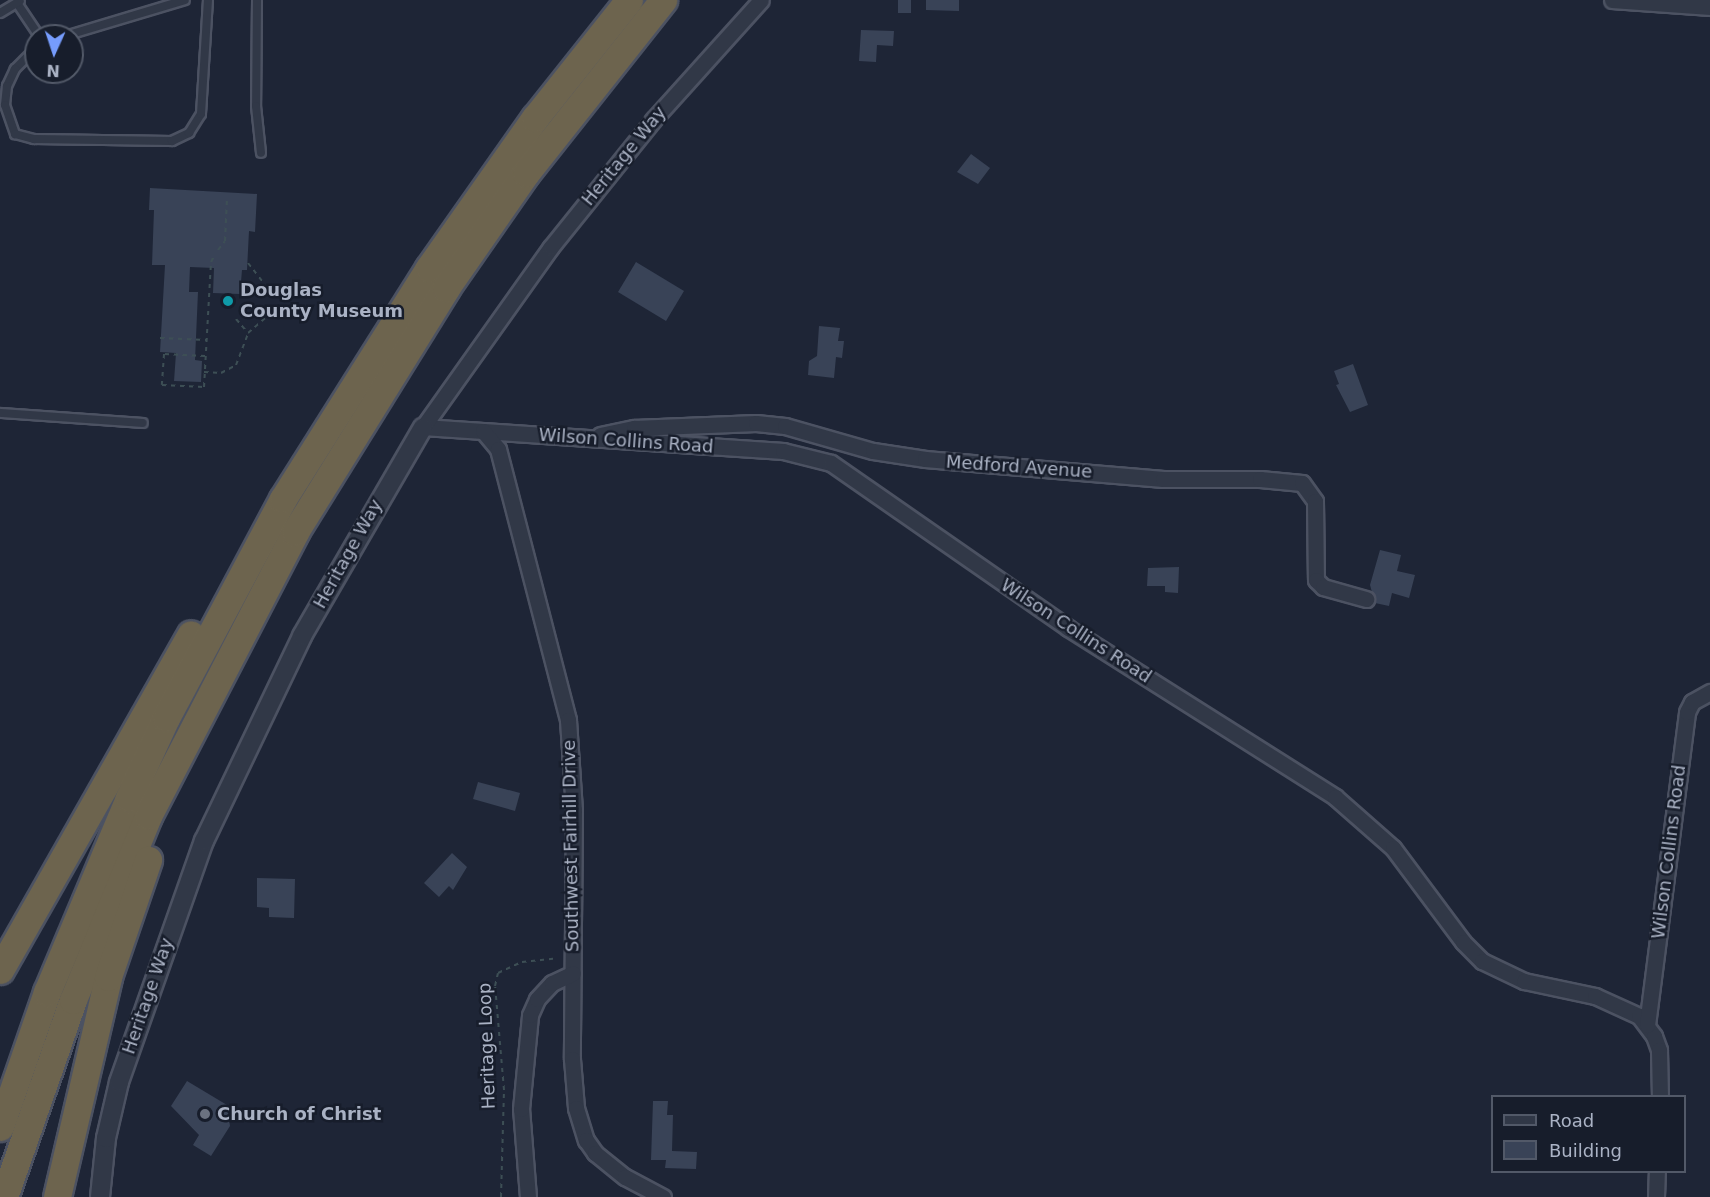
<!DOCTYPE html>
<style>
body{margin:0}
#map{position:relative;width:1710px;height:1197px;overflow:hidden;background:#1e2536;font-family:"DejaVu Sans",sans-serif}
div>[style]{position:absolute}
.building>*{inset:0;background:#394357}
.path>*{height:2px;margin-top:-1px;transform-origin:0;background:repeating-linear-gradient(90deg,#3d4f55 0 4.5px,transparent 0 9px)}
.roads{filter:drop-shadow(2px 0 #4c5262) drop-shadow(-2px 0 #4c5262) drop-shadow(0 2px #4c5262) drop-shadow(0 -2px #4c5262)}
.service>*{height:8px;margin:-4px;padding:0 4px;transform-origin:4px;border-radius:4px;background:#313847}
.minor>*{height:15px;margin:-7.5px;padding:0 7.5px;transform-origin:7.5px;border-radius:7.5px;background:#313847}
.tertiary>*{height:18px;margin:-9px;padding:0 9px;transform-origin:9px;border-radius:9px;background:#313847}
.motorway>*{height:27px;margin:-13.5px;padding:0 13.5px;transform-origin:13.5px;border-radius:13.5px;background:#6d644e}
.dots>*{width:16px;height:16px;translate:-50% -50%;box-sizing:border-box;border:3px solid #171d2b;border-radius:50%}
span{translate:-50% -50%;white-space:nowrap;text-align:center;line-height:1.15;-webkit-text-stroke:5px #171d2b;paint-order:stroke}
.street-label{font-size:18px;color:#aab2c4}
.poi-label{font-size:18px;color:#aab2c4;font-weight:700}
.left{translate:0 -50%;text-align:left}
.legend{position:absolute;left:1491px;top:1095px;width:195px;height:78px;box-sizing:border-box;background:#171d2b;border:2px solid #525968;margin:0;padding:8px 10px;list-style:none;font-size:18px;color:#aab2c4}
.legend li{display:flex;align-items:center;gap:12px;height:30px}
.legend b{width:30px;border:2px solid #525968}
.north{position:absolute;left:24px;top:24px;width:60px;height:60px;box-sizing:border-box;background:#171d2b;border:2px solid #525968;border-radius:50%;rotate:183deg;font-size:16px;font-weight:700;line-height:24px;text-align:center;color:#aab2c4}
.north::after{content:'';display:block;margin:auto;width:21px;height:27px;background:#769cfd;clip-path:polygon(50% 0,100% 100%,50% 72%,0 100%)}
</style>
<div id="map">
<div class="building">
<i style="clip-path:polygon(898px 0,911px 0,911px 13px,898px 13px)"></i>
<i style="clip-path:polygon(926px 0,959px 0,959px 11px,926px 10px)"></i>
<i style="clip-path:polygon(861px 30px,894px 31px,893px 46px,877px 45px,876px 62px,859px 61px)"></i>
<i style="clip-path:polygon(971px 154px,990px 168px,978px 184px,957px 172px)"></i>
<i style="clip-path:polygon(150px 188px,257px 194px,255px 232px,249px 231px,247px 270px,242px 270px,240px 294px,213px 293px,214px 268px,190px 267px,189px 292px,198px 292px,195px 360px,202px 361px,201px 382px,174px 381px,176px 353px,160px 352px,165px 265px,152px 265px,154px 210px,149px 210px)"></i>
<i style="clip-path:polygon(636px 262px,684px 291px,666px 321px,618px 292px)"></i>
<i style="clip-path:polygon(819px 326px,840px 328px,838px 341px,844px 341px,842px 358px,836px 357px,834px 378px,808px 375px,809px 361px,817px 356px)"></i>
<i style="clip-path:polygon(1353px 364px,1368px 405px,1350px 412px,1336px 385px,1339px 384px,1334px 371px)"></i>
<i style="clip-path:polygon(1380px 550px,1401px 555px,1397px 571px,1415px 575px,1409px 598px,1392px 593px,1389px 606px,1375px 603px,1370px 585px)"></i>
<i style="clip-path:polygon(1179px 567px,1178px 593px,1165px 592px,1165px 586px,1147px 586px,1148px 568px)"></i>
<i style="clip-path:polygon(478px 782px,520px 793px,515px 811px,473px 799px)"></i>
<i style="clip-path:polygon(452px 853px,467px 867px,453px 890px,449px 886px,439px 897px,424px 883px)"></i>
<i style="clip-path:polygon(257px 878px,295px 879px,294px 918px,269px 917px,269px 908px,257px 907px)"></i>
<i style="clip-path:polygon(187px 1081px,227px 1105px,230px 1126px,211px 1156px,193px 1145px,199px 1135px,171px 1106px)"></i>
<i style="clip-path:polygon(653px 1101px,668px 1101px,667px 1115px,673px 1115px,672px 1151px,697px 1152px,696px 1169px,665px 1168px,666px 1160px,651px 1160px)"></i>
</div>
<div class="path">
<i style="left:218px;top:250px;width:11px;rotate:-52deg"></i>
<i style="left:225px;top:241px;width:43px;rotate:-87.3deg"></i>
<i style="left:248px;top:263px;width:24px;rotate:52deg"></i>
<i style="left:236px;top:319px;width:18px;rotate:49deg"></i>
<i style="left:160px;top:338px;width:46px;rotate:2.5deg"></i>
<i style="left:205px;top:356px;width:41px;rotate:-177.2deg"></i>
<i style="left:164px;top:354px;width:31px;rotate:94deg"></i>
<i style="left:162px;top:385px;width:42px;rotate:2.7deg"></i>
<i style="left:204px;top:387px;width:125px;rotate:-86.8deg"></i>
<i style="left:211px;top:262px;width:7px;rotate:-63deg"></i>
<i style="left:204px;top:372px;width:17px;rotate:3deg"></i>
<i style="left:221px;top:373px;width:17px;rotate:-28deg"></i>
<i style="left:236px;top:365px;width:34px;rotate:-69deg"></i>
<i style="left:248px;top:333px;width:29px;rotate:-41deg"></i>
<i style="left:501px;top:1197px;width:107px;rotate:-88.4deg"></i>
<i style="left:504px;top:1090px;width:104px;rotate:-94.9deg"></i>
<i style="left:495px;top:986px;width:13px;rotate:-77deg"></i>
<i style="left:498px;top:973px;width:26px;rotate:-25deg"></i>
<i style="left:522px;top:962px;width:36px;rotate:-6deg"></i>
</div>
<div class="roads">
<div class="service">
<i style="left:257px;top:0;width:106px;rotate:90.5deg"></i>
<i style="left:256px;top:106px;width:47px;rotate:83.9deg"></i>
<i style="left:17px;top:3px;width:40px;rotate:56deg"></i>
<i style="left:0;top:13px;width:23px;rotate:-31deg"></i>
<i style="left:65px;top:36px;width:125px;rotate:-16.7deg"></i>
<i style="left:36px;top:48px;width:30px;rotate:135deg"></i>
<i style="left:15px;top:69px;width:19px;rotate:115deg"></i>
<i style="left:7px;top:86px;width:19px;rotate:96deg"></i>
<i style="left:5px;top:105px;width:31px;rotate:71deg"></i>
<i style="left:15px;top:134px;width:20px;rotate:15deg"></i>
<i style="left:34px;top:139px;width:138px;rotate:0.8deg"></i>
<i style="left:172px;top:141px;width:19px;rotate:-25deg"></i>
<i style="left:189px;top:133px;width:22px;rotate:-58deg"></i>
<i style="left:201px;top:114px;width:114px;rotate:-86.5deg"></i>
<i style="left:0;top:413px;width:143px;rotate:4deg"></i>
</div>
<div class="minor">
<i style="left:1612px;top:0;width:98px;rotate:4.1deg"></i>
<i style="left:423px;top:427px;width:361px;rotate:3.8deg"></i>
<i style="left:783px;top:451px;width:49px;rotate:14deg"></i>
<i style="left:831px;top:463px;width:289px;rotate:34.8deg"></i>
<i style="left:1068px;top:628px;width:316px;rotate:32.3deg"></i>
<i style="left:1335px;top:797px;width:77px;rotate:41.3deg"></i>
<i style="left:1393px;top:848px;width:117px;rotate:53.3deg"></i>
<i style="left:1463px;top:942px;width:27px;rotate:45deg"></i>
<i style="left:1482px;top:961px;width:47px;rotate:25.5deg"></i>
<i style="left:1524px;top:981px;width:73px;rotate:11.9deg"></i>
<i style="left:1595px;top:996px;width:48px;rotate:24.4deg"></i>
<i style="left:1639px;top:1016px;width:25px;rotate:53deg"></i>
<i style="left:1654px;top:1036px;width:15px;rotate:70deg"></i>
<i style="left:1659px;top:1050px;width:46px;rotate:88.8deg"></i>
<i style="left:423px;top:427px;width:221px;rotate:-54.6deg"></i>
<i style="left:551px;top:247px;width:163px;rotate:-51.2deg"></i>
<i style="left:653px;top:120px;width:161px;rotate:-48deg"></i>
<i style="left:483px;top:431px;width:23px;rotate:50deg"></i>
<i style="left:498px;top:449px;width:280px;rotate:75.5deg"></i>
<i style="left:568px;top:720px;width:90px;rotate:86.2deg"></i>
<i style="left:574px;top:810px;width:249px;rotate:90.5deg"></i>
<i style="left:572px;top:1059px;width:49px;rotate:85.3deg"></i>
<i style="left:576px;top:1108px;width:34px;rotate:73deg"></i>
<i style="left:586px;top:1140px;width:16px;rotate:55deg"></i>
<i style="left:595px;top:1153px;width:38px;rotate:39deg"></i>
<i style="left:625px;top:1177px;width:43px;rotate:27.8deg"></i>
<i style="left:600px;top:435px;width:35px;rotate:-12deg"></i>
<i style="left:634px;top:428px;width:122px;rotate:-2.3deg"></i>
<i style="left:756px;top:423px;width:29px;rotate:6deg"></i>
<i style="left:785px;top:426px;width:91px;rotate:15.9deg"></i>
<i style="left:873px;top:451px;width:53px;rotate:8.7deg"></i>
<i style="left:925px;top:459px;width:239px;rotate:4.8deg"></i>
<i style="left:1163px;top:479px;width:97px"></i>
<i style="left:1260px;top:479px;width:42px;rotate:5.4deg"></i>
<i style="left:1302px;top:483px;width:22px;rotate:54deg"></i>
<i style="left:1315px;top:501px;width:79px;rotate:89.3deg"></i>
<i style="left:1316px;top:580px;width:10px;rotate:45deg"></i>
<i style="left:1323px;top:587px;width:45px;rotate:15.6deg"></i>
<i style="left:1647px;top:1025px;width:316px;rotate:-82.7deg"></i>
<i style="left:1687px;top:712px;width:11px;rotate:-63deg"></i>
<i style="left:1692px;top:702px;width:21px;rotate:-29deg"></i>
<i style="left:528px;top:1197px;width:88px;rotate:-94.5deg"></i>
<i style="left:521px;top:1109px;width:94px;rotate:-84.5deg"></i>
<i style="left:530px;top:1015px;width:17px;rotate:-66deg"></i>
<i style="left:537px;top:999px;width:22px;rotate:-47deg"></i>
<i style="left:552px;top:983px;width:23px;rotate:-25deg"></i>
<i style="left:1656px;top:1197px;width:25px;rotate:-88deg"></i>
</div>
<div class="tertiary">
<i style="left:100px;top:1197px;width:59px;rotate:-84.2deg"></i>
<i style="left:106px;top:1138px;width:57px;rotate:-76.9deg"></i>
<i style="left:119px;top:1082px;width:256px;rotate:-70.6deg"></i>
<i style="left:204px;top:841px;width:227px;rotate:-64.4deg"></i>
<i style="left:302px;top:636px;width:241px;rotate:-59.9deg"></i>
</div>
<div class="motorway">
<i style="left:0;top:970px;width:386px;rotate:-60.4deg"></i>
<i style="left:0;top:1127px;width:143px;rotate:-70.8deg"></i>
<i style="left:47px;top:992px;width:211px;rotate:-67.1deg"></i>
<i style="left:129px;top:798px;width:88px;rotate:-65.2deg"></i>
<i style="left:166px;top:718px;width:248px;rotate:-61.9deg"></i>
<i style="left:283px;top:499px;width:273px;rotate:-57.7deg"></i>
<i style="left:429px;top:268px;width:184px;rotate:-54.8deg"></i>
<i style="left:535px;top:118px;width:151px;rotate:-51.5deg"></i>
<i style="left:4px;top:1197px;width:209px;rotate:-70.7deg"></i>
<i style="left:73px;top:1000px;width:199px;rotate:-67.8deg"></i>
<i style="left:148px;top:816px;width:320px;rotate:-62.6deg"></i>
<i style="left:295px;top:532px;width:287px;rotate:-58.2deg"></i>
<i style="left:446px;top:288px;width:140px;rotate:-55.2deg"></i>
<i style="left:526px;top:173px;width:221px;rotate:-51.6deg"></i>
<i style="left:57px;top:1197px;width:226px;rotate:-76.9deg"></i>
<i style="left:108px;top:977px;width:124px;rotate:-71.1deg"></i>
</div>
</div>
<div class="dots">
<i style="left:228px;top:301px;background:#0f9aa8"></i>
<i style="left:205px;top:1114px;background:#6b7280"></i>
</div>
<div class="street-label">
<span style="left:624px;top:156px;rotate:-51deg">Heritage Way</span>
<span style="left:626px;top:441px;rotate:4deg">Wilson Collins Road</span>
<span style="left:1019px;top:467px;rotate:4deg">Medford Avenue</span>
<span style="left:348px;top:554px;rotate:-61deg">Heritage Way</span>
<span style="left:1076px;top:631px;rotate:33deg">Wilson Collins Road</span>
<span style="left:571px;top:846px;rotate:-91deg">Southwest Fairhill Drive</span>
<span style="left:1669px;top:852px;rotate:-83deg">Wilson Collins Road</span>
<span style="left:148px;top:996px;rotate:-71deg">Heritage Way</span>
<span style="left:487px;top:1046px;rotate:-92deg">Heritage Loop</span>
</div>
<div class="poi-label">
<span class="left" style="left:240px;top:301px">Douglas<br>County Museum</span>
<span class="left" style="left:217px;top:1114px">Church of Christ</span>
</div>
<ul class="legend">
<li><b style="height:8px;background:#313847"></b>Road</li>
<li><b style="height:16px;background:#394357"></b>Building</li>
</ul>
<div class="north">N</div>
</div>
